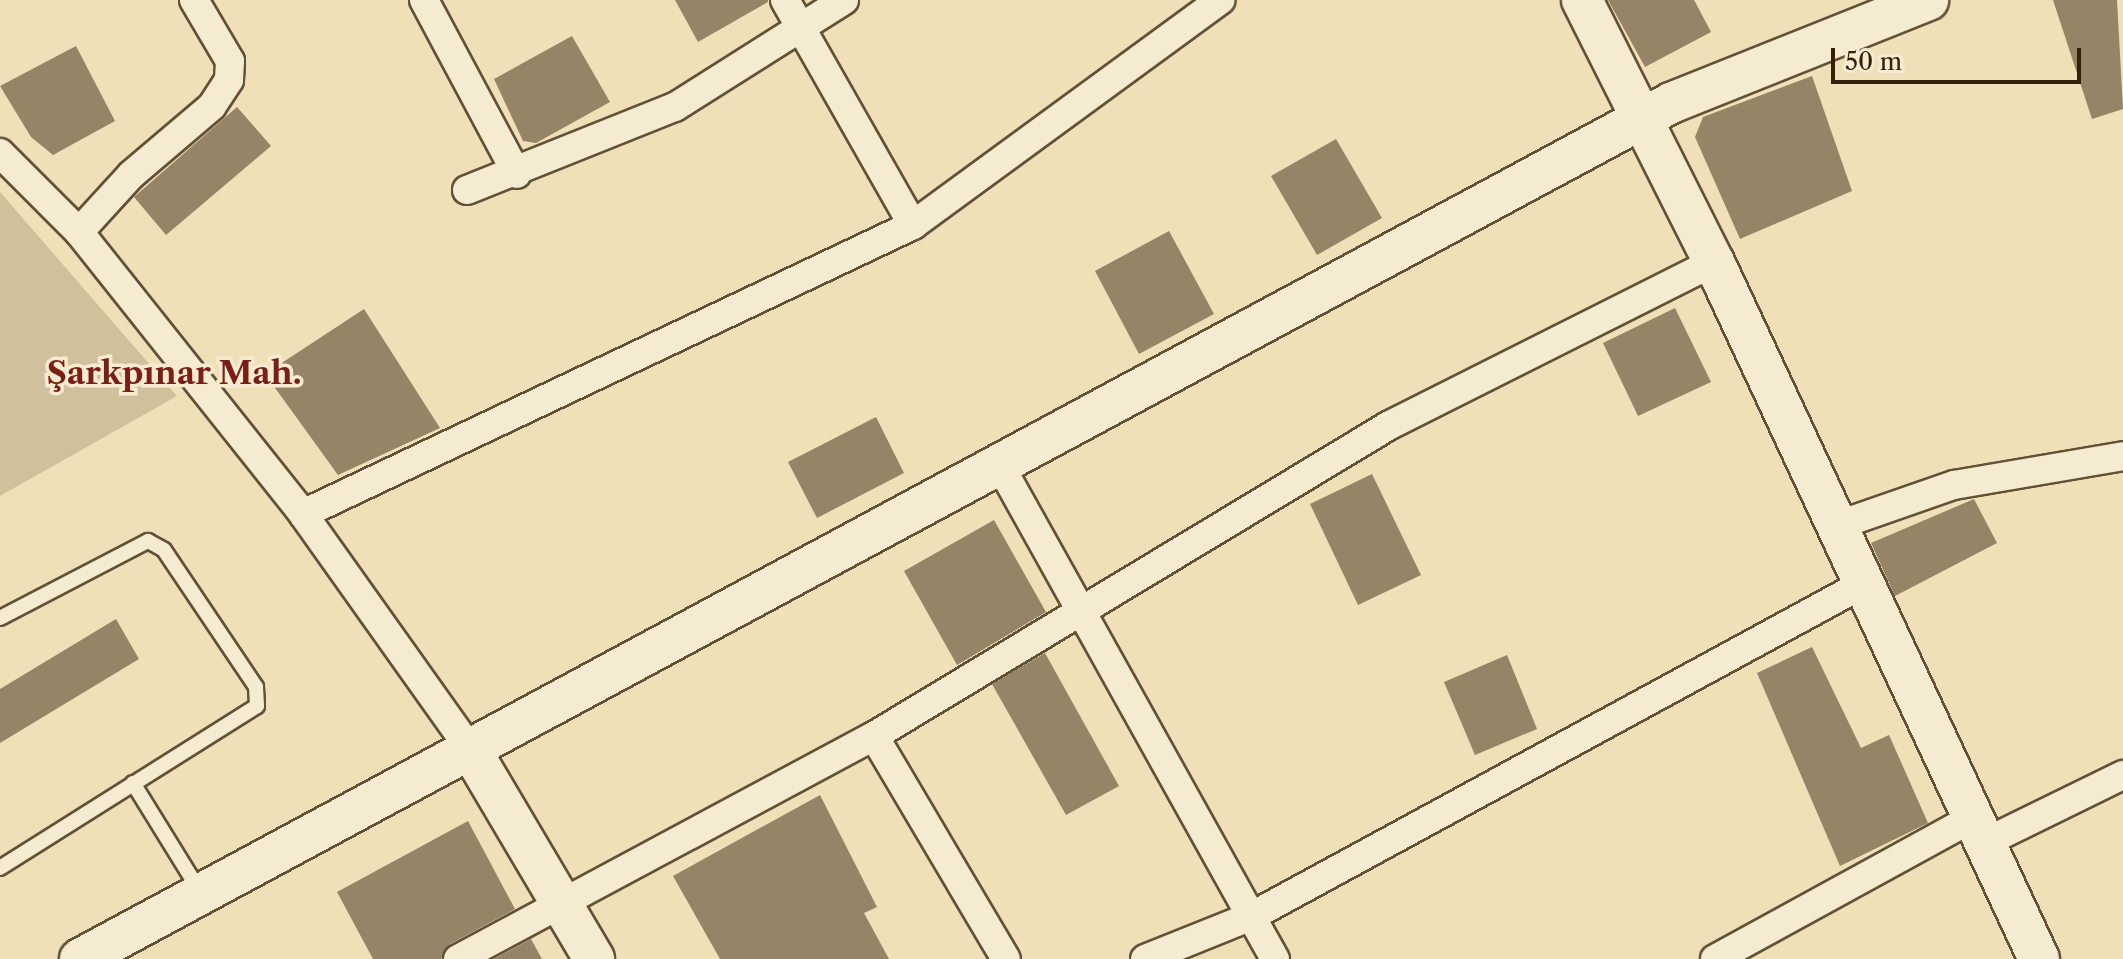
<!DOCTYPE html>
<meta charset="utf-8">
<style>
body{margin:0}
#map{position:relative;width:2123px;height:959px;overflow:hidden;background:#f0e0b8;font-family:"Libre Caslon Text",serif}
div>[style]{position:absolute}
.green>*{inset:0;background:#d0c09b}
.building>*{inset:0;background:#958465}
.roads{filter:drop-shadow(2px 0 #625137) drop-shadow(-2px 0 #625137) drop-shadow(0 2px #625137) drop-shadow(0 -2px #625137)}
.lane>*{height:14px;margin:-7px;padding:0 7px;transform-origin:7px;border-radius:7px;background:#f5ebd1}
.street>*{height:28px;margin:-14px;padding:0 14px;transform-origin:14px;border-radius:14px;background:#f5ebd1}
.secondary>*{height:40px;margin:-20px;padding:0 20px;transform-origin:20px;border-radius:20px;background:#f5ebd1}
span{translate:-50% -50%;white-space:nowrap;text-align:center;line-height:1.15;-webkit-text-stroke:7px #f5ebd1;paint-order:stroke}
.district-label{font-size:32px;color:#7a1f14;font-weight:700}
.scale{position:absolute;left:1831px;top:48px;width:250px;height:36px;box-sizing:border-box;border:4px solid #33210c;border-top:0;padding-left:10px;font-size:24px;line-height:28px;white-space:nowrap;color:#33210c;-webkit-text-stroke:6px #f5ebd1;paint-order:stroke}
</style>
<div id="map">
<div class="green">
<i style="clip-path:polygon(0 192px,177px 396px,0 496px)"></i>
</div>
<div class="building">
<i style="clip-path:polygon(675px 0,768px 0,768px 2px,698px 42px)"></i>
<i style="clip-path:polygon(1608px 0,1694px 0,1711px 32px,1645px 67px)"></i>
<i style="clip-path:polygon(2053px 0,2117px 0,2123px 109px,2092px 119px)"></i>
<i style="clip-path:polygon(572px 36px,610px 102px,536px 143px,523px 141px,494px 79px)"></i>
<i style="clip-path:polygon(76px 46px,115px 121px,53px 155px,31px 137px,0 86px)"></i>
<i style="clip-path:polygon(1812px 76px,1852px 191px,1740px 239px,1695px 137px,1703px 117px)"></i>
<i style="clip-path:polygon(237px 107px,271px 146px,166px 235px,134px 197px)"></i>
<i style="clip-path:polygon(1336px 139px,1382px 218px,1317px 255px,1271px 176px)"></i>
<i style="clip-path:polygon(1169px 231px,1214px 314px,1139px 354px,1095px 271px)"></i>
<i style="clip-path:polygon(1675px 308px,1711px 382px,1638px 416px,1603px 343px)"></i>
<i style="clip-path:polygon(364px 309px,440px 428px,338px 475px,265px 374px)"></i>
<i style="clip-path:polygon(876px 417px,904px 473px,817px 518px,788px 462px)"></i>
<i style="clip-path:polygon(1372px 474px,1421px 575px,1358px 605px,1310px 504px)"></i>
<i style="clip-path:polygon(1974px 499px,1997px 543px,1895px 596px,1871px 543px)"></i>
<i style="clip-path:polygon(994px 520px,1046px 612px,957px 665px,904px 571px)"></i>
<i style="clip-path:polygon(116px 619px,139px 659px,0 743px,0 689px)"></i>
<i style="clip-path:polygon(1812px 647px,1861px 748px,1889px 735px,1928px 823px,1840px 866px,1757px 673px)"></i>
<i style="clip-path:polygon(1045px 653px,1119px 786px,1066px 815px,992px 684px)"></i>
<i style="clip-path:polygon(1507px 655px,1537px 729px,1475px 755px,1444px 682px)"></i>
<i style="clip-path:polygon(820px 795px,877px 907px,864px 913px,889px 959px,720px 959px,673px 876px)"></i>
<i style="clip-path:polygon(468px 821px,515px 909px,450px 944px,441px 959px,373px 959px,337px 892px)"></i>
<i style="clip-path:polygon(531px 939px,542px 959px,494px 959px)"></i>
</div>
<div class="roads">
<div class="lane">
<i style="left:0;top:618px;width:167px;rotate:-27.5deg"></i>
<i style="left:148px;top:541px;width:18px;rotate:29deg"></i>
<i style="left:164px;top:550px;width:165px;rotate:56.1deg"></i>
<i style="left:256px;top:687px;width:19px;rotate:87deg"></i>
<i style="left:257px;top:706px;width:304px;rotate:147.8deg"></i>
<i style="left:133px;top:783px;width:126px;rotate:58.3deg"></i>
</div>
<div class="street">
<i style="left:424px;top:0;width:197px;rotate:61.9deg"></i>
<i style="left:785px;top:0;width:259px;rotate:60.4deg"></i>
<i style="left:0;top:153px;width:112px;rotate:45deg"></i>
<i style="left:79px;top:232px;width:360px;rotate:51.5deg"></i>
<i style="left:303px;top:514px;width:288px;rotate:54.6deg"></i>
<i style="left:467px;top:190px;width:224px;rotate:-21.8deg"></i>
<i style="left:675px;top:107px;width:200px;rotate:-32.3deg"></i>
<i style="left:79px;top:232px;width:77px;rotate:-47.6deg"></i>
<i style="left:131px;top:175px;width:106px;rotate:-40.4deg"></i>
<i style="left:212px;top:106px;width:31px;rotate:-57deg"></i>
<i style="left:229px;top:80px;width:19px;rotate:-87deg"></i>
<i style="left:230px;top:61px;width:71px;rotate:-120.5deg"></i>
<i style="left:998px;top:462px;width:569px;rotate:60.87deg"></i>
<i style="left:303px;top:514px;width:675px;rotate:-25.35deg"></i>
<i style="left:913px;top:225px;width:381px;rotate:-36.2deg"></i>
<i style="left:1836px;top:526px;width:125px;rotate:-19.2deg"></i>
<i style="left:1954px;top:485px;width:171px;rotate:-9.7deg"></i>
<i style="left:874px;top:736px;width:259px;rotate:59.4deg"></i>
<i style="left:1982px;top:844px;width:157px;rotate:-26.1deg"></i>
<i style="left:458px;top:959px;width:472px;rotate:-28.2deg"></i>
<i style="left:874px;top:736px;width:600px;rotate:-31.09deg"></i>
<i style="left:1388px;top:426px;width:365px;rotate:-26.7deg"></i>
<i style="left:1145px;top:959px;width:115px;rotate:-21.9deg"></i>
<i style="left:1252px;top:916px;width:695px;rotate:-28.52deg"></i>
<i style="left:1715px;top:959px;width:292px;rotate:-28.7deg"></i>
</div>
<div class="secondary">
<i style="left:1582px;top:0;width:293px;rotate:63.3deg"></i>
<i style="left:1714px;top:262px;width:769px;rotate:65deg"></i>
<i style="left:470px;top:749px;width:244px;rotate:59.4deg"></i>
<i style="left:80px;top:959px;width:1807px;rotate:-28.28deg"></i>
<i style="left:1671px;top:103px;width:277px;rotate:-21.8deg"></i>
</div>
</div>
<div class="district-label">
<span style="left:174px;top:373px">Şarkpınar Mah.</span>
</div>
<div class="scale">50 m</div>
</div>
